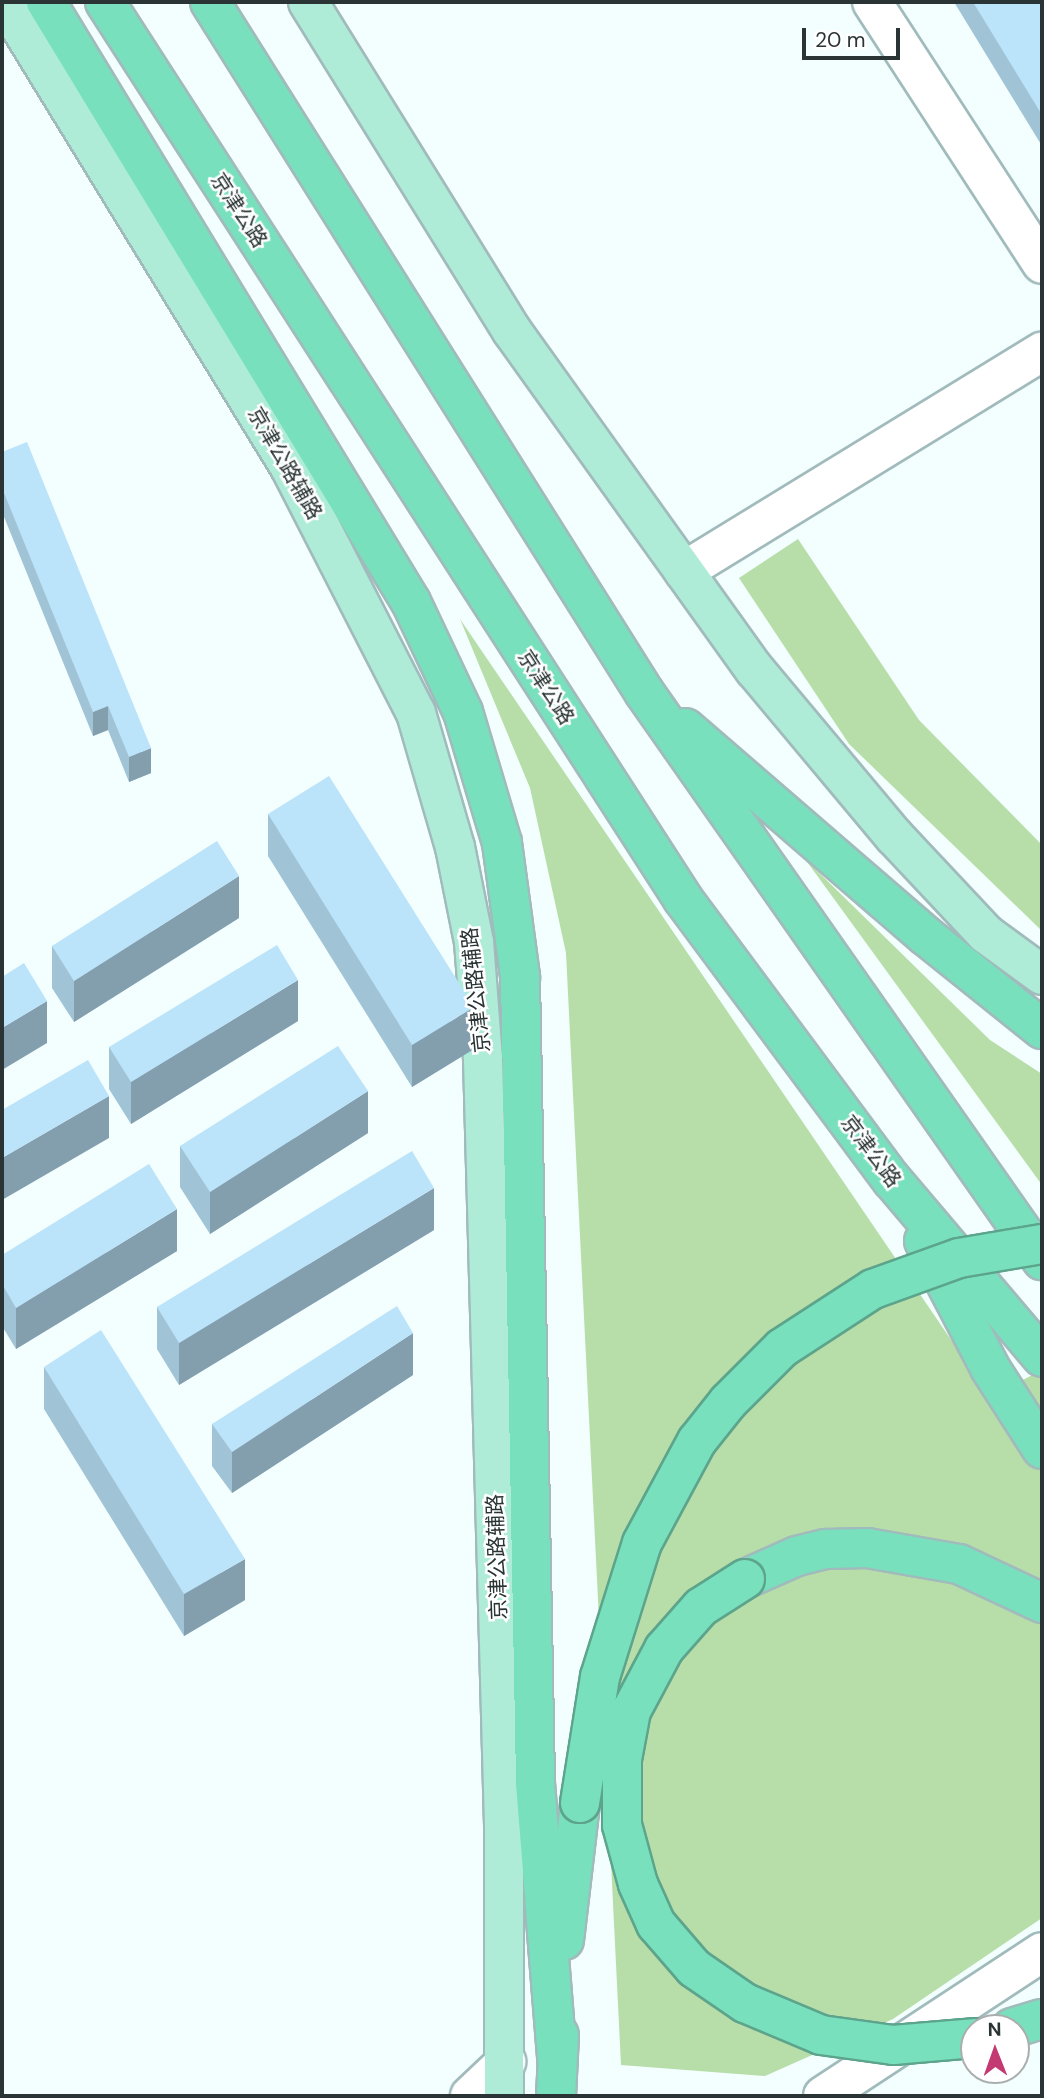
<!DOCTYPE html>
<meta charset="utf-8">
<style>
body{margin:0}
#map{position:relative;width:1044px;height:2098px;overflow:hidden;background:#f3fefe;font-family:"DM Sans","Noto Sans SC",sans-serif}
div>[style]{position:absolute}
.green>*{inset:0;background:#b7dea9}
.roads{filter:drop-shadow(2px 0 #a1bbbc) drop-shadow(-2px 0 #a1bbbc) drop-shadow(0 2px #a1bbbc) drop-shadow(0 -2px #a1bbbc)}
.minor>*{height:38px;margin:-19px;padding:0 19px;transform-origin:19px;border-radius:19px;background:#fff}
.major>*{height:38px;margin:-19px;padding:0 19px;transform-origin:19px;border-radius:19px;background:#aeecd7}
.highway>*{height:38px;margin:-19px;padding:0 19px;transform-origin:19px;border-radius:19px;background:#78e0bc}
.bridges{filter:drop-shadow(2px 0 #5da48c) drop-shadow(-2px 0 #5da48c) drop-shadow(0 2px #5da48c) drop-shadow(0 -2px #5da48c)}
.highway-bridge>*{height:38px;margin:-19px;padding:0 19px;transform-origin:19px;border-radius:19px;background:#78e0bc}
.wall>*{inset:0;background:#a1c3d6}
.shaded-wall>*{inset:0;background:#839fae}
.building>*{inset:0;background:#bbe3f9}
span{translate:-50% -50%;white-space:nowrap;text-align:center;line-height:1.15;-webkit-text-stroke:5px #fff;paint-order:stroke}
.street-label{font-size:21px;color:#2a3434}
.frame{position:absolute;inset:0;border:4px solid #2a3434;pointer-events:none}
.north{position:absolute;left:960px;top:2014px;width:70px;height:70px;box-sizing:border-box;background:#fff;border:2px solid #aaaeae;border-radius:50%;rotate:359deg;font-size:19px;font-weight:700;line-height:28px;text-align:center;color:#2a3434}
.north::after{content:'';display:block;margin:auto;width:24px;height:32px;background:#c33972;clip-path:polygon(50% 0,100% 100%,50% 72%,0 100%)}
.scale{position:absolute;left:802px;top:28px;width:98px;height:32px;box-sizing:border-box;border:4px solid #2a3434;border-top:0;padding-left:9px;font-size:21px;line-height:24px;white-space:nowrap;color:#2a3434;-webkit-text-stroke:5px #fff;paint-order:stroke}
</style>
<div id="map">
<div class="green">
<i style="clip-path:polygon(798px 539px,919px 720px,1042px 845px,1042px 931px,849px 744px,739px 578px)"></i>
<i style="clip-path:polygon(460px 619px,990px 1397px,1042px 1370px,1042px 1918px,893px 2019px,765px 2076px,621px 2065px,566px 953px,530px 788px)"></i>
<i style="clip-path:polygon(805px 859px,990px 1040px,1042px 1074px,1042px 1185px)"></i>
</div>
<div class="roads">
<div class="minor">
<i style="left:872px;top:2px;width:312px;rotate:57deg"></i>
<i style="left:684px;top:571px;width:420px;rotate:-31.5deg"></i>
<i style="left:470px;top:2096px;width:50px;rotate:-43.4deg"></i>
<i style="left:823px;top:2096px;width:262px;rotate:-33.3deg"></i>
</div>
<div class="major">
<i style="left:5px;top:2px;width:545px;rotate:58.5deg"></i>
<i style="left:290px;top:467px;width:276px;rotate:62.9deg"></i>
<i style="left:416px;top:713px;width:140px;rotate:73.8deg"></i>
<i style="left:455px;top:847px;width:97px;rotate:78.7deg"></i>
<i style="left:474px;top:942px;width:117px;rotate:85.6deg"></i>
<i style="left:483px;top:1059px;width:768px;rotate:88.43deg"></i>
<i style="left:504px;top:1827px;width:269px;rotate:90deg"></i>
<i style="left:308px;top:2px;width:387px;rotate:58.2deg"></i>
<i style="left:512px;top:331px;width:417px;rotate:54.4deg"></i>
<i style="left:755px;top:670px;width:217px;rotate:50.1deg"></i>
<i style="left:894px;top:836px;width:134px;rotate:46.8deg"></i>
<i style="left:986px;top:934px;width:69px;rotate:36.2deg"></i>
</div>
<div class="highway">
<i style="left:46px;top:2px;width:702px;rotate:58.69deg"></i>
<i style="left:411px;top:602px;width:122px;rotate:64.7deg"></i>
<i style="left:463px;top:712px;width:137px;rotate:73.4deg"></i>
<i style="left:502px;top:843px;width:135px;rotate:82.3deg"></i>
<i style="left:520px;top:977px;width:806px;rotate:88.93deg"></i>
<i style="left:535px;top:1783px;width:276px;rotate:85.4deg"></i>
<i style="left:105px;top:2px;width:1067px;rotate:57.2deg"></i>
<i style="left:683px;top:899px;width:350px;rotate:53.4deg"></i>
<i style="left:892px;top:1180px;width:232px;rotate:49.7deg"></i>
<i style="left:210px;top:2px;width:815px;rotate:57.83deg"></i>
<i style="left:644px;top:692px;width:694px;rotate:54.98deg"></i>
<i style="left:685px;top:728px;width:318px;rotate:40.8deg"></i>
<i style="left:926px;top:936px;width:149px;rotate:38.7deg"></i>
<i style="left:924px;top:1241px;width:143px;rotate:62.5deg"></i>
<i style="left:990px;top:1368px;width:96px;rotate:57.3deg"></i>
<i style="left:745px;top:1579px;width:57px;rotate:-23.9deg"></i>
<i style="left:797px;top:1556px;width:30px;rotate:-14deg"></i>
<i style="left:826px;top:1549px;width:41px;rotate:-1.4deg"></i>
<i style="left:867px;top:1548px;width:93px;rotate:9.9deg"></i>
<i style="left:959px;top:1564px;width:92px;rotate:25.2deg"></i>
<i style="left:564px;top:1940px;width:138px;rotate:-83.3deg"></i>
<i style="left:1012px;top:2028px;width:31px;rotate:-17deg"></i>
<i style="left:556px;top:2096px;width:61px;rotate:-87.2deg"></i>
</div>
</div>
<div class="bridges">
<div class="highway-bridge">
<i style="left:745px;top:1579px;width:52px;rotate:147.5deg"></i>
<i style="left:701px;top:1607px;width:56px;rotate:131.4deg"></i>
<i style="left:664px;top:1649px;width:70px;rotate:118deg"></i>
<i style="left:631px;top:1711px;width:49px;rotate:100.6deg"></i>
<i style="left:622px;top:1759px;width:66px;rotate:90deg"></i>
<i style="left:622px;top:1825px;width:61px;rotate:74.8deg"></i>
<i style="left:638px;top:1884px;width:44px;rotate:65.8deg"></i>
<i style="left:656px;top:1924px;width:58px;rotate:49.2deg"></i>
<i style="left:694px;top:1968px;width:62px;rotate:34.5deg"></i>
<i style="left:745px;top:2003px;width:82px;rotate:22.8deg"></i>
<i style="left:821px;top:2035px;width:73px;rotate:7.9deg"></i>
<i style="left:893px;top:2045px;width:81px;rotate:-4.9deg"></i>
<i style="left:580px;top:1803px;width:128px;rotate:-81deg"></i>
<i style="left:600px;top:1677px;width:140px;rotate:-72.6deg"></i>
<i style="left:642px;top:1543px;width:116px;rotate:-61.7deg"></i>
<i style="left:697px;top:1441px;width:50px;rotate:-51.5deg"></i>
<i style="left:728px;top:1402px;width:76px;rotate:-45deg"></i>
<i style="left:782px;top:1348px;width:108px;rotate:-33deg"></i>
<i style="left:873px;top:1289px;width:91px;rotate:-19.8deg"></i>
<i style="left:959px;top:1258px;width:84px;rotate:-9.6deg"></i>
</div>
</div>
<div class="wall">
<i style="clip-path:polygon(954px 2px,1042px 2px,1042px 146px)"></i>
<i style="clip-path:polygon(2px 452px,151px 773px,129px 782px,108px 730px,93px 736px,2px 512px)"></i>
<i style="clip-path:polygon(268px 814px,474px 1049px,412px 1087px,268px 856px)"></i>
<i style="clip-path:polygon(239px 918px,74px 1022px,52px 988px,52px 946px)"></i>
<i style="clip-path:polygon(298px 1021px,131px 1124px,109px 1089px,109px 1047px)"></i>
<i style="clip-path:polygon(368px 1133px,210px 1234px,180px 1187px,180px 1146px)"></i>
<i style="clip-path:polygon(434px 1230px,179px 1385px,157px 1349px,157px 1307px)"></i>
<i style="clip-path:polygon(177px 1251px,16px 1349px,2px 1326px,2px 1255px)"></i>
<i style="clip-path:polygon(44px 1367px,245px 1600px,184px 1636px,44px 1409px)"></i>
<i style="clip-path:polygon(413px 1375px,232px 1493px,212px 1466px,212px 1424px)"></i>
</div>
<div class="shaded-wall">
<i style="clip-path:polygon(108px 706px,108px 730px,93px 736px,93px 712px)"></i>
<i style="clip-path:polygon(151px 748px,151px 773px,129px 782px,129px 757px)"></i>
<i style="clip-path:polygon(239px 876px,239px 918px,74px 1022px,74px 981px)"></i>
<i style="clip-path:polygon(298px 980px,298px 1021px,131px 1124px,131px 1082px)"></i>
<i style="clip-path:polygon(47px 1001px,47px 1043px,2px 1070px,2px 1028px)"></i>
<i style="clip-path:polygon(474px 1007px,474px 1049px,412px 1087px,412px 1045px)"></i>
<i style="clip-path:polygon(368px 1091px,368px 1133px,210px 1234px,210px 1192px)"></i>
<i style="clip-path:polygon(109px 1096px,109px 1138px,2px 1200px,2px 1158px)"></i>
<i style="clip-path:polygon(434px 1188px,434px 1230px,179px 1385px,179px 1343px)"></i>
<i style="clip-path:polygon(177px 1209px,177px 1251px,16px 1349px,16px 1308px)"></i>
<i style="clip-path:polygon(413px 1333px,413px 1375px,232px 1493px,232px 1452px)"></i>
<i style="clip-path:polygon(245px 1559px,245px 1600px,184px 1636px,184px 1594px)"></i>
</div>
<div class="building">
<i style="clip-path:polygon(973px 2px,1042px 2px,1042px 115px)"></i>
<i style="clip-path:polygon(27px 442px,151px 748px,129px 757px,108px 706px,93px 712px,2px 488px,2px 452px)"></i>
<i style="clip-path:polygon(329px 776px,474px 1007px,412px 1045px,268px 814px)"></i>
<i style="clip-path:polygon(217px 841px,239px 876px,74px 981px,52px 946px)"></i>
<i style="clip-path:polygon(277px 945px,298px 980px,131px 1082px,109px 1047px)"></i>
<i style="clip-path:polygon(24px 963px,47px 1001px,2px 1028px,2px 977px)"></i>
<i style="clip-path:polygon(338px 1046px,368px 1091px,210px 1192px,180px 1146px)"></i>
<i style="clip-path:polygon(88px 1060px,109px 1096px,2px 1158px,2px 1110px)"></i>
<i style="clip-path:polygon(412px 1151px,434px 1188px,179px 1343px,157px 1307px)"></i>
<i style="clip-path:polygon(149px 1164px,177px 1209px,16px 1308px,2px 1284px,2px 1255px)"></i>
<i style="clip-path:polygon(397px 1306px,413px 1333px,232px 1452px,212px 1424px)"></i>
<i style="clip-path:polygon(101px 1330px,245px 1559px,184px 1594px,44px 1367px)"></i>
</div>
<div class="street-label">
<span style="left:239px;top:210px;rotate:57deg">京津公路</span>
<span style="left:285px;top:463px;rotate:60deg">京津公路辅路</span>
<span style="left:546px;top:687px;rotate:57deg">京津公路</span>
<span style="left:476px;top:990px;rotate:-96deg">京津公路辅路</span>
<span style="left:871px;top:1151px;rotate:53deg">京津公路</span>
<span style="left:497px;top:1557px;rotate:-92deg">京津公路辅路</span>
</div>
<div class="frame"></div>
<div class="north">N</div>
<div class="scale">20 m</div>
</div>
